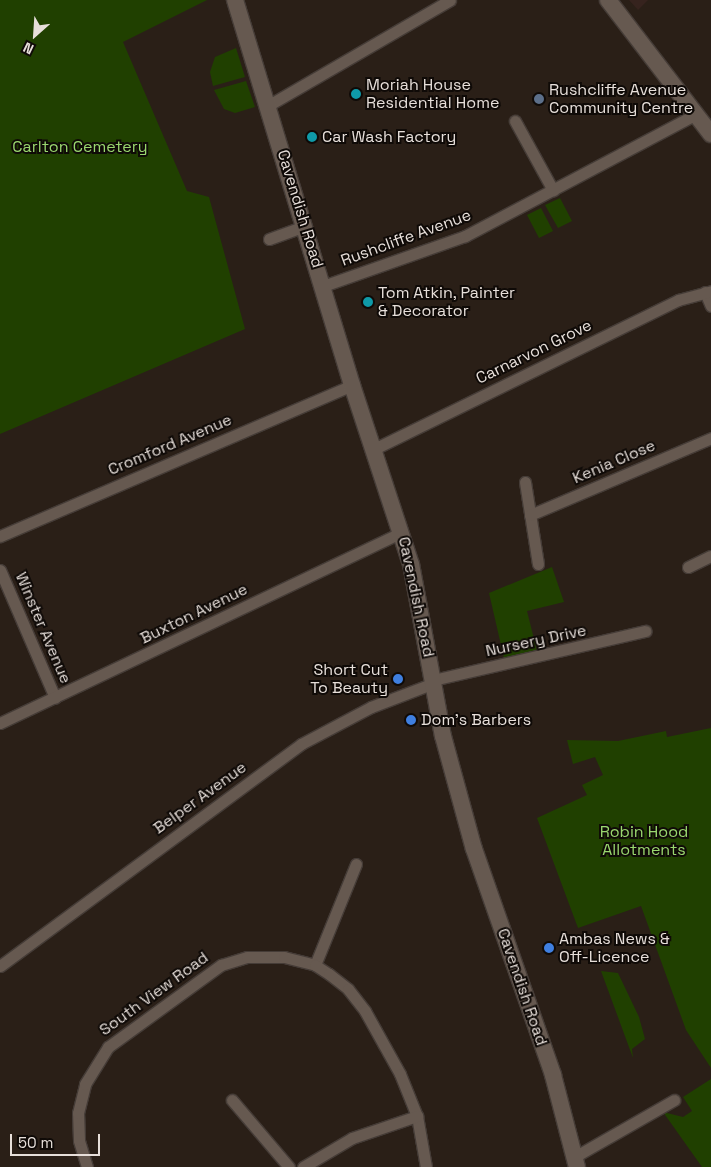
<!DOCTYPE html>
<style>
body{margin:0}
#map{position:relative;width:711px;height:1167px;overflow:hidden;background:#2a1f17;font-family:"Space Grotesk",sans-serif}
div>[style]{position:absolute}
.education>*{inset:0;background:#36231e}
.green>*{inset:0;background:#204000}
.roads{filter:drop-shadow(1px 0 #453c37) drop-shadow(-1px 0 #453c37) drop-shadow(0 1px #453c37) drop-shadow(0 -1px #453c37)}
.street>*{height:11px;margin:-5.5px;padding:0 5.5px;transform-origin:5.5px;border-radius:5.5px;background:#665950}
.secondary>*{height:16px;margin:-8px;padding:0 8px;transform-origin:8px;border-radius:8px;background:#665950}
.dots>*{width:14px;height:14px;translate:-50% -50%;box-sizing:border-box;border:2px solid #0f0a07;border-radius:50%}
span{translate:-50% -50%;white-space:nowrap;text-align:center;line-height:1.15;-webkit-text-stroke:4px #0f0a07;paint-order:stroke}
.poi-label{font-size:16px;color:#e7dfda}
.left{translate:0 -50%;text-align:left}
.right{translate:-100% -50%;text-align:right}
.park-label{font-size:16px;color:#9ad76f}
.street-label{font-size:16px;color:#e7dfda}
.north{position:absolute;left:10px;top:10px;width:50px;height:50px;-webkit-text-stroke:4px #0f0a07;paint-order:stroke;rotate:206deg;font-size:14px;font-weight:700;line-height:20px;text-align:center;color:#e7dfda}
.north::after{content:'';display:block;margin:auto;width:18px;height:22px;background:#e7dfda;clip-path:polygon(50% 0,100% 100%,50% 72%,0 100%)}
.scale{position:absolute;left:10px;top:1134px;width:90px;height:22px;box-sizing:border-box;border:2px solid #e7dfda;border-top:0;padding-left:6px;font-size:15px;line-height:18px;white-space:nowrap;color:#e7dfda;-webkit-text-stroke:4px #0f0a07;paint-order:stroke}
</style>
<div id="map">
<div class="education">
<i style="clip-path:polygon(629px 0,648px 0,638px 10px)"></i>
</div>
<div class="green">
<i style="clip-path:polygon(0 0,207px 0,123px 42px,187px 191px,209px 197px,245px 329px,0 434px)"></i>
<i style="clip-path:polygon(236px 48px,245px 77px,213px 86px,210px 72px,215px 57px)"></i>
<i style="clip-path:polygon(246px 81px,255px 107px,235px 113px,224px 109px,214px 90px)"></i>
<i style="clip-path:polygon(560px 198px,572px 221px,558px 228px,545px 205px)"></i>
<i style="clip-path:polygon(541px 208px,553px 231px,539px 238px,527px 215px)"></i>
<i style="clip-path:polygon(552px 567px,564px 602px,527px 611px,537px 651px,504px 658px,489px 593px)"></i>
<i style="clip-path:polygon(711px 728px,711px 1068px,686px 1030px,641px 906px,578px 928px,537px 818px,587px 795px,582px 785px,603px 775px,595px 757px,573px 764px,567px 740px,618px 741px,666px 731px,667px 737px)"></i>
<i style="clip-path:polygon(601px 971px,618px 973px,639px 1017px,645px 1039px,632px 1049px,633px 1058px)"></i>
<i style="clip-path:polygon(711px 1079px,711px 1167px,702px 1167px,663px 1112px,683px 1117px,692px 1111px,683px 1097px)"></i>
</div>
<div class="roads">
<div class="street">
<i style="left:269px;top:105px;width:209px;rotate:-30.1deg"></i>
<i style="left:515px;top:121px;width:79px;rotate:61.2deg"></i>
<i style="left:269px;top:239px;width:38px;rotate:-20deg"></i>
<i style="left:323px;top:286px;width:151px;rotate:-19.4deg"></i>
<i style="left:465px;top:236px;width:261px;rotate:-27.8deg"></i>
<i style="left:705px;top:292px;width:15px;rotate:67deg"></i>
<i style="left:374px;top:449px;width:339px;rotate:-26.1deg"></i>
<i style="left:678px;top:300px;width:34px;rotate:-15deg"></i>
<i style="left:525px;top:482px;width:83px;rotate:81deg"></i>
<i style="left:530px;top:515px;width:197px;rotate:-23deg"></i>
<i style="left:0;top:536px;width:383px;rotate:-23.2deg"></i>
<i style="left:688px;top:567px;width:25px;rotate:-26deg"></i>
<i style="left:0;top:570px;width:139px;rotate:66.7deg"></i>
<i style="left:433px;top:680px;width:218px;rotate:-13deg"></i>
<i style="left:0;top:723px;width:445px;rotate:-25.4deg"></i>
<i style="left:315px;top:965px;width:109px;rotate:-67.9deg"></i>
<i style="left:0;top:966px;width:374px;rotate:-36.4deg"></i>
<i style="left:301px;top:744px;width:79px;rotate:-27.9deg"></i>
<i style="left:371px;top:707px;width:67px;rotate:-20.9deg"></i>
<i style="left:232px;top:1100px;width:88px;rotate:49.6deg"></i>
<i style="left:576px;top:1156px;width:113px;rotate:-29.7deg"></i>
<i style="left:87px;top:1167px;width:28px;rotate:-107deg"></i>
<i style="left:79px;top:1140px;width:27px;rotate:-92deg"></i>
<i style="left:78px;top:1113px;width:30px;rotate:-76deg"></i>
<i style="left:85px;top:1084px;width:44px;rotate:-58.1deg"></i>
<i style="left:108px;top:1047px;width:140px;rotate:-36deg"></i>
<i style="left:221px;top:965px;width:27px;rotate:-17deg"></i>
<i style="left:247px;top:957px;width:37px"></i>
<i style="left:284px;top:957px;width:32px;rotate:14deg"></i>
<i style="left:315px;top:965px;width:17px;rotate:33deg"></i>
<i style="left:329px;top:974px;width:24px;rotate:38deg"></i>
<i style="left:348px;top:989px;width:28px;rotate:52deg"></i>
<i style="left:365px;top:1011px;width:72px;rotate:60.9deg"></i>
<i style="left:400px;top:1074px;width:45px;rotate:68deg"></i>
<i style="left:417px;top:1116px;width:52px;rotate:80deg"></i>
<i style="left:303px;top:1167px;width:57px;rotate:-30.6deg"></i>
<i style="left:352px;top:1138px;width:69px;rotate:-18.7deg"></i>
</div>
<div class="secondary">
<i style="left:235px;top:0;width:402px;rotate:73.1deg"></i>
<i style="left:352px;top:385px;width:188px;rotate:71.8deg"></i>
<i style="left:411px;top:564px;width:175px;rotate:79.5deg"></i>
<i style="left:443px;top:736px;width:117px;rotate:74.7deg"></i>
<i style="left:474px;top:849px;width:239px;rotate:70.7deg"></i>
<i style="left:553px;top:1075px;width:95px;rotate:75.4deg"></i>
<i style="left:608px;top:0;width:169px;rotate:52.5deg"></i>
</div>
</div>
<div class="dots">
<i style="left:356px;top:94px;background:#0f9aa8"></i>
<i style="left:539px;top:99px;background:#5c6f8a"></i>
<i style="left:312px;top:137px;background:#0f9aa8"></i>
<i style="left:368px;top:302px;background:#0f9aa8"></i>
<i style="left:398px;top:679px;background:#3f7fe0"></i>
<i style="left:411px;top:720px;background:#3f7fe0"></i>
<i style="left:549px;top:948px;background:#3f7fe0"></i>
</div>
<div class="poi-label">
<span class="left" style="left:366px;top:94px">Moriah House<br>Residential Home</span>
<span class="left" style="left:549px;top:99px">Rushcliffe Avenue<br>Community Centre</span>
<span class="left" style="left:322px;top:137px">Car Wash Factory</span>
<span class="left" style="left:378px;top:302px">Tom Atkin, Painter<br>&amp; Decorator</span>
<span class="right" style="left:388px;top:679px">Short Cut<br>To Beauty</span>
<span class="left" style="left:421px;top:720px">Dom's Barbers</span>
<span class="left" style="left:559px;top:948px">Ambas News &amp;<br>Off-Licence</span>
</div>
<div class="park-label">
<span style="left:80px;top:147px">Carlton Cemetery</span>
<span style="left:644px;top:841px">Robin Hood<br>Allotments</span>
</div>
<div class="street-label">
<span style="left:300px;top:209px;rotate:73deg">Cavendish Road</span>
<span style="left:406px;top:238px;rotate:-20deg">Rushcliffe Avenue</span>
<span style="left:534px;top:352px;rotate:-26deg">Carnarvon Grove</span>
<span style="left:170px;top:445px;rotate:-23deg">Cromford Avenue</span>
<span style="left:614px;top:462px;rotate:-23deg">Kenia Close</span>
<span style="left:416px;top:597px;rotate:78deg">Cavendish Road</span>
<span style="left:194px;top:614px;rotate:-26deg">Buxton Avenue</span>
<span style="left:43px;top:628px;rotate:67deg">Winster Avenue</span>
<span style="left:536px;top:641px;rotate:-12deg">Nursery Drive</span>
<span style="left:200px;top:798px;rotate:-36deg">Belper Avenue</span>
<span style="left:522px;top:987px;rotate:71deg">Cavendish Road</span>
<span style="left:154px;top:994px;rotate:-36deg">South View Road</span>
</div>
<div class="north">N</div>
<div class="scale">50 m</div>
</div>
